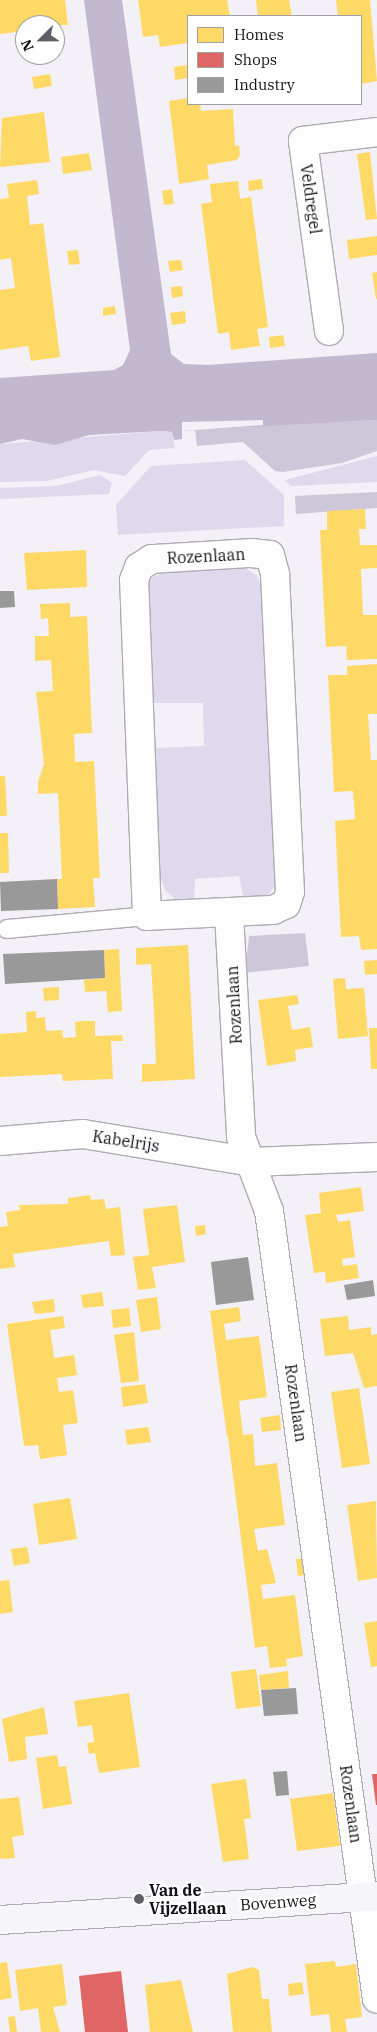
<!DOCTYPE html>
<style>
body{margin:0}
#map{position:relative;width:377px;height:2032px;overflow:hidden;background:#f3f0f8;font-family:"IBM Plex Serif",serif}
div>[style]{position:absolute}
.green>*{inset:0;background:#e0d8ec}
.forest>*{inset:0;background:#cec7da}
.water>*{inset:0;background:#c2b9d0}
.pier>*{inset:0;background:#f3f0f8}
.homes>*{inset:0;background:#ffd966}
.shops>*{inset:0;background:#e06666}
.industry>*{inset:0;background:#999}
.roads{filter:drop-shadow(1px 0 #aeacb2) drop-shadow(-1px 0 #aeacb2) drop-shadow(0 1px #aeacb2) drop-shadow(0 -1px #aeacb2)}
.lane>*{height:18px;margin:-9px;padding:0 9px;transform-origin:9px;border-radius:9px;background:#fdfdfe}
.street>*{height:28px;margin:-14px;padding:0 14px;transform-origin:14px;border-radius:14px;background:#fdfdfe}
.secondary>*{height:28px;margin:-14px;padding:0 14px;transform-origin:14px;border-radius:14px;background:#f6f5f9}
.dots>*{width:14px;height:14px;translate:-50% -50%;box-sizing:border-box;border:2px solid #fff;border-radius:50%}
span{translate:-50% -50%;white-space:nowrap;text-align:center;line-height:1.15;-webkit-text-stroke:5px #fff;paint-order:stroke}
.street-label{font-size:16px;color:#131117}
.poi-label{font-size:16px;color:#131117;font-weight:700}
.left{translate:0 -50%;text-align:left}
.legend{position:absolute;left:187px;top:15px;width:175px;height:90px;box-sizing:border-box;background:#fff;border:1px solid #a1a0a2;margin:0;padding:6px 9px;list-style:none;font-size:15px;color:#131117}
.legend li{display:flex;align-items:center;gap:10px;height:25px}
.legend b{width:25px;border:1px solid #a1a0a2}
.north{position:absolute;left:15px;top:15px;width:50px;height:50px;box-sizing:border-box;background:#fff;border:1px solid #a1a0a2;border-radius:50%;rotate:247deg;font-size:14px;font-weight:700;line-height:20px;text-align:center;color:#131117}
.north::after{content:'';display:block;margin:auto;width:18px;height:22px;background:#615f66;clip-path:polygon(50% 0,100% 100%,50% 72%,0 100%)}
</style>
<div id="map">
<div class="green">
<i style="clip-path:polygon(162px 431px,172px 432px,175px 448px,149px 450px,125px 476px,94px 470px,47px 481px,0 482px,0 444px)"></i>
<i style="clip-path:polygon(377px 456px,377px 482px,291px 486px,285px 480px)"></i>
<i style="clip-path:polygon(245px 460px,284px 495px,284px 526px,118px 535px,116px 505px,151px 466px)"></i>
<i style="clip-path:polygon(100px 475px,112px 483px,109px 494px,0 499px,0 488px,56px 486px)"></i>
<i style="clip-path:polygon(246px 568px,257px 576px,263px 591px,277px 883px,269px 894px,244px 900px,239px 876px,195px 879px,194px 901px,177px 901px,165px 890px,159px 872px,153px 753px,156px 748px,204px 746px,203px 703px,151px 703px,146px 592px,152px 578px,166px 571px)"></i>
</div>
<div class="forest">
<i style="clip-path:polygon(377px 420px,377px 451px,342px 463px,283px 472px,275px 471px,243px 442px,197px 446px,195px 430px)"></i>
<i style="clip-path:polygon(377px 492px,377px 508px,296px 514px,295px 496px)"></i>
<i style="clip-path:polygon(305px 933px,309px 966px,245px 973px,249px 936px)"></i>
</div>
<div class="water">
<i style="clip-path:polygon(84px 0,122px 0,171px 354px,184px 364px,208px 365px,377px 353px,377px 420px,182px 431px,182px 439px,174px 440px,172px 432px,162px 431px,89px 435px,55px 445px,22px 439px,0 444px,0 378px,114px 370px,123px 365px,130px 350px)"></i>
</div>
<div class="pier">
<i style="clip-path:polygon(263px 420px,263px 425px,182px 431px,182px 422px)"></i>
</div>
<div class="homes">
<i style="clip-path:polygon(0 0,65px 0,68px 25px,25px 25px,25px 31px,0 34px)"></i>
<i style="clip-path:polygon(138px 0,227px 0,230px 16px,188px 16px,188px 43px,160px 47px,158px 35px,143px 37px)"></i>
<i style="clip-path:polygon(256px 0,289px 0,292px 16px,258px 16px)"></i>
<i style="clip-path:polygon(336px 0,370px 0,377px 81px,361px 84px,361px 16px,338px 16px)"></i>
<i style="clip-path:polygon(188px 65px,188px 78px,175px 80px,174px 67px)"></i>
<i style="clip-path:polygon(50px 74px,52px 86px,34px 89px,32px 77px)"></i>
<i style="clip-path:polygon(188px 98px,188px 104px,200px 104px,201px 111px,233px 109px,235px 146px,239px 145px,240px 155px,237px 160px,207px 165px,209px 179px,179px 184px,169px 101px)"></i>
<i style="clip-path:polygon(44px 112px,50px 162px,0 167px,2px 118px)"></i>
<i style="clip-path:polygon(370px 152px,377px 219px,366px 220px,357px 154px)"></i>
<i style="clip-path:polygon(89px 153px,92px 170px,63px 174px,61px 157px)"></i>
<i style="clip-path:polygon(262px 179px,263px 189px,249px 191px,248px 181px)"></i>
<i style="clip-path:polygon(37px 180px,39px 194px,27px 196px,30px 225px,43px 223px,60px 357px,31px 361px,28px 346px,0 350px,0 290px,15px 288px,11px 258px,0 260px,0 199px,9px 198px,7px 184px)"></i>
<i style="clip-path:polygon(238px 181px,240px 199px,251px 197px,268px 327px,257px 329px,260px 346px,231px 350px,229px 332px,218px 334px,201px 204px,212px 202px,210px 184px)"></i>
<i style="clip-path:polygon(172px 189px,174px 204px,164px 205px,162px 191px)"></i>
<i style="clip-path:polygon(377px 236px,377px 255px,349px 259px,347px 240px)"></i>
<i style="clip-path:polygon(78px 250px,80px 264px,69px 265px,67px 251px)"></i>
<i style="clip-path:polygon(181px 260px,183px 270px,170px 272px,168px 261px)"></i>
<i style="clip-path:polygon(377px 272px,377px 299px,376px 299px,372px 273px)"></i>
<i style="clip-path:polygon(182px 286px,183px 296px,172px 298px,171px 287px)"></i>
<i style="clip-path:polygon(115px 306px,116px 314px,103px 316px,103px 308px)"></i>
<i style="clip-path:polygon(185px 311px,186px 323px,172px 325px,170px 313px)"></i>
<i style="clip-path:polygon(283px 335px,285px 346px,270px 348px,269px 337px)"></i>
<i style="clip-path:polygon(365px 509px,366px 529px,359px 529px,360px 545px,377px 545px,377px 568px,361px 569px,363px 615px,377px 615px,377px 659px,347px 660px,346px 646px,326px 647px,320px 530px,327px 530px,327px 511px)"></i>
<i style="clip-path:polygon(86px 550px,87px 587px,27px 590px,24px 553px)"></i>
<i style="clip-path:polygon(70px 603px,70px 617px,87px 616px,92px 733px,74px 734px,75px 762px,94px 761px,100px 878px,93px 878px,95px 907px,58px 909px,57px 879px,62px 879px,58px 793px,38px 794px,38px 782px,44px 764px,36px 692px,53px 691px,51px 660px,35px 661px,35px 636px,49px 636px,48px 618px,41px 619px,40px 604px)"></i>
<i style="clip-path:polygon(377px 664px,377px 714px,368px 714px,371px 760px,377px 760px,377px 949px,361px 950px,359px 936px,341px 937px,335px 821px,355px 819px,353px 791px,334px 792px,328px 675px,347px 675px,347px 666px)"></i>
<i style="clip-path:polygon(0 776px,5px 776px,7px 816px,0 816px)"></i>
<i style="clip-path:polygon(0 833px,8px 833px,9px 873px,0 873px)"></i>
<i style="clip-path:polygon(188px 945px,195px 1079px,142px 1082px,142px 1064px,156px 1064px,154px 1014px,151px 964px,136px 965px,136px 948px)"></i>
<i style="clip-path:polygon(119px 949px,122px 1011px,108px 1012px,106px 991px,85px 992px,84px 980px,105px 978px,104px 950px)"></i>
<i style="clip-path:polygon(377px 960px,377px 974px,365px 975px,364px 961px)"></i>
<i style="clip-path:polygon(345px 978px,346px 989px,364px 988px,368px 1036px,338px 1039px,333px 979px)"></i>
<i style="clip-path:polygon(59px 987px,59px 1000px,44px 1001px,43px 988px)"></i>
<i style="clip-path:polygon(297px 995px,299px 1004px,288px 1006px,292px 1030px,310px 1027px,313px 1047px,295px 1050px,296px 1061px,267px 1066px,258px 1000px)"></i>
<i style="clip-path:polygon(36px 1011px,36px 1018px,45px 1017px,46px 1031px,62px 1030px,63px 1038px,76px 1037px,75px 1022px,85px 1021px,95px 1021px,95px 1036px,122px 1035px,123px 1041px,111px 1041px,113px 1079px,63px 1081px,62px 1074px,0 1077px,0 1034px,27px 1032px,26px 1012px)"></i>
<i style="clip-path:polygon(369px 1028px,377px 1028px,377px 1069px,371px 1069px)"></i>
<i style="clip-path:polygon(361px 1187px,364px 1211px,336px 1215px,338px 1222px,350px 1220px,355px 1257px,342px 1259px,343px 1266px,357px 1264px,359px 1278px,326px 1283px,325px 1272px,314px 1273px,305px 1215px,321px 1213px,319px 1193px)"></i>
<i style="clip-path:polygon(90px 1195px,91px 1200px,104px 1199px,106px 1209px,120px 1207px,125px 1255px,111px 1256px,109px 1241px,13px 1254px,15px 1267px,0 1269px,0 1227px,8px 1226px,6px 1212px,20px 1210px,19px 1205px,68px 1204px,68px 1198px)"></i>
<i style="clip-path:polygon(177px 1205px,185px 1262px,152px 1267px,156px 1288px,138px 1290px,133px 1257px,149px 1255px,143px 1209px)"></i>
<i style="clip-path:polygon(205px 1225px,206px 1234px,196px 1236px,195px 1226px)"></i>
<i style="clip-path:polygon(102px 1292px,104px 1306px,83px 1308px,81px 1295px)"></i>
<i style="clip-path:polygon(157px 1297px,161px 1329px,141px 1332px,136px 1300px)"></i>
<i style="clip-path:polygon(54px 1299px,55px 1312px,35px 1314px,32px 1302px)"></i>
<i style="clip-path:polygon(239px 1307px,241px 1321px,224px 1324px,226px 1340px,259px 1336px,267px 1397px,239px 1401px,243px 1435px,253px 1434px,255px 1466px,277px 1463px,285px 1525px,254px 1529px,258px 1551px,267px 1549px,276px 1583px,261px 1585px,263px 1599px,295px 1595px,303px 1656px,286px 1659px,287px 1666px,270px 1668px,267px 1646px,255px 1648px,228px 1437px,235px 1436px,227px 1437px,210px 1311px)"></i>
<i style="clip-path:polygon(129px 1308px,131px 1326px,113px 1328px,111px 1310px)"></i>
<i style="clip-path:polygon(63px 1316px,65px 1328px,50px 1330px,52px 1343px,54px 1358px,74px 1355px,77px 1375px,57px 1378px,59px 1392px,73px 1390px,78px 1423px,63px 1425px,67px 1455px,40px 1459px,38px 1445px,24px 1446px,7px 1324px)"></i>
<i style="clip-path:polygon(348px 1316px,349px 1330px,371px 1327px,371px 1335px,377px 1334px,377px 1386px,364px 1388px,353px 1353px,325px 1356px,320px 1319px)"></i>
<i style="clip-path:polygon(134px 1332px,139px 1381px,121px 1383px,114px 1335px)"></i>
<i style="clip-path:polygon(145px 1384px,148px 1403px,123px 1407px,121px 1387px)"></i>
<i style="clip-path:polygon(359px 1388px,370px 1464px,342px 1468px,331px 1392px)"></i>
<i style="clip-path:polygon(280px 1415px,281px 1430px,262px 1432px,260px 1418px)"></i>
<i style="clip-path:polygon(148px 1427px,151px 1442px,127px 1445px,125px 1430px)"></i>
<i style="clip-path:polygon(70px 1498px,77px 1539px,39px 1545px,33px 1504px)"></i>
<i style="clip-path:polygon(376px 1501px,377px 1578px,358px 1581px,347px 1505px)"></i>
<i style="clip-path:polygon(27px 1547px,30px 1563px,14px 1566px,11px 1549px)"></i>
<i style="clip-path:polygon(305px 1558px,307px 1575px,298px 1576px,296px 1559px)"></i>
<i style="clip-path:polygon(9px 1580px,13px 1612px,0 1614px,0 1581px)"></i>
<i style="clip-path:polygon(377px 1621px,377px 1666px,371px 1667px,364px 1623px)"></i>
<i style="clip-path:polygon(256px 1669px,261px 1706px,236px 1709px,231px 1672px)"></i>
<i style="clip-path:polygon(288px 1671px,289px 1688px,261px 1690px,259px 1675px)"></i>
<i style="clip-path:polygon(129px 1693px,140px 1767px,99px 1773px,95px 1753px,89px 1754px,87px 1743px,94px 1742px,92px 1725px,78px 1727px,74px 1701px)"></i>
<i style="clip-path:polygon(44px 1707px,48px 1734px,25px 1737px,27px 1759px,9px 1762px,2px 1719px)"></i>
<i style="clip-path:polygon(57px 1755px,59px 1767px,66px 1766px,72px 1804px,43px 1809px,36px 1758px)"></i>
<i style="clip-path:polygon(246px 1779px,251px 1818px,244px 1819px,249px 1859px,223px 1862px,211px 1784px)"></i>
<i style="clip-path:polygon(333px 1793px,340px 1846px,297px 1851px,290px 1799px)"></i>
<i style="clip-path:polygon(19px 1797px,24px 1835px,12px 1837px,15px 1858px,0 1859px,0 1799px)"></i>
<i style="clip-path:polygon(335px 1961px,336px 1967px,356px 1964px,362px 2017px,345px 2019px,347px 2032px,331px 2032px,329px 2014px,311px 2016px,305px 1964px)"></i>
<i style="clip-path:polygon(7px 1962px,12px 1998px,0 2000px,0 1963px)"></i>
<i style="clip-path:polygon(62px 1964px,67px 2005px,53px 2007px,60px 2032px,41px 2032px,38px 2008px,20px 2011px,15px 1970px)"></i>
<i style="clip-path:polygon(252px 1967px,259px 1970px,262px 1999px,269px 1999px,272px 2032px,233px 2032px,227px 1974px)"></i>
<i style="clip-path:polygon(181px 1980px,193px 2032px,150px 2032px,145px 1985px)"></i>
<i style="clip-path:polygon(302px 1982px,304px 1994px,289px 1996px,288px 1984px)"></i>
<i style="clip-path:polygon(15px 2016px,17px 2032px,10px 2032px,8px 2017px)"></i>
</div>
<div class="shops">
<i style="clip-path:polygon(372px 1774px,377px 1774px,377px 1805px,376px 1805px)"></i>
<i style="clip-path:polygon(121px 1971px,128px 2032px,85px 2032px,79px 1976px)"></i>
</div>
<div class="industry">
<i style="clip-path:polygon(0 591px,14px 591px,15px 607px,0 608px)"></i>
<i style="clip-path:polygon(57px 879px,58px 909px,1px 911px,0 882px)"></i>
<i style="clip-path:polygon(104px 950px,105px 978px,5px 984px,3px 954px)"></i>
<i style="clip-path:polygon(248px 1257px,254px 1300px,216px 1305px,211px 1262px)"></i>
<i style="clip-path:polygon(373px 1280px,375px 1296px,347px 1300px,344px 1285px)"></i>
<i style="clip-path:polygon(296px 1688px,298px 1714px,264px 1716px,261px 1690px)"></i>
<i style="clip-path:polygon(287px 1771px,289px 1795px,276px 1796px,273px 1772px)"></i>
</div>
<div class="roads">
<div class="lane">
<i style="left:7px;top:929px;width:141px;rotate:-5.3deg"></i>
</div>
<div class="street">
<i style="left:329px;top:331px;width:192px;rotate:-97.8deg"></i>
<i style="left:303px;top:141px;width:75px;rotate:-6.9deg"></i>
<i style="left:251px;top:553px;width:19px;rotate:6deg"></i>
<i style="left:270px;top:555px;width:20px;rotate:75deg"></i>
<i style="left:275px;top:574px;width:318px;rotate:87.3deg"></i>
<i style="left:290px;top:892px;width:13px;rotate:108deg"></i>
<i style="left:286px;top:904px;width:14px;rotate:155deg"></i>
<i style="left:273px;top:910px;width:126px;rotate:177.3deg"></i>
<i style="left:147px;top:916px;width:336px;rotate:-92.2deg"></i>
<i style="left:134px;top:580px;width:14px;rotate:-69deg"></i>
<i style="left:139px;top:567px;width:15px;rotate:-32deg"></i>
<i style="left:152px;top:559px;width:99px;rotate:-3.5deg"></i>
<i style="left:229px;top:913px;width:224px;rotate:86.9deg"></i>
<i style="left:241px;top:1137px;width:79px;rotate:69.3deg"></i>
<i style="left:269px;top:1211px;width:795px;rotate:82.2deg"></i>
<i style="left:0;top:1141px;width:83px;rotate:-4.8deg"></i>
<i style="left:83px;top:1134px;width:171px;rotate:9.4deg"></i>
<i style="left:252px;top:1162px;width:125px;rotate:-2.3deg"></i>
</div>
<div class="secondary">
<i style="left:0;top:1920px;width:378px;rotate:-3.6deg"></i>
</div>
</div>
<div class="dots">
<i style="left:139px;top:1899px;background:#615f66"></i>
</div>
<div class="street-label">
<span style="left:311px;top:199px;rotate:82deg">Veldregel</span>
<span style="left:206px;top:556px;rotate:-3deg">Rozenlaan</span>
<span style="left:234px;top:1005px;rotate:-93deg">Rozenlaan</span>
<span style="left:126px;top:1141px;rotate:9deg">Kabelrijs</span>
<span style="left:296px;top:1403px;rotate:82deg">Rozenlaan</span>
<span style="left:351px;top:1804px;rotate:82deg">Rozenlaan</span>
<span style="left:278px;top:1902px;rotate:-4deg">Bovenweg</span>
</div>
<div class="poi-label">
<span class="left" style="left:149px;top:1899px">Van de<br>Vijzellaan</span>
</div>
<ul class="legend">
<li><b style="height:14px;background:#ffd966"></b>Homes</li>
<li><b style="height:14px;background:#e06666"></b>Shops</li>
<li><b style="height:14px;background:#999"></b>Industry</li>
</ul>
<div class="north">N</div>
</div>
